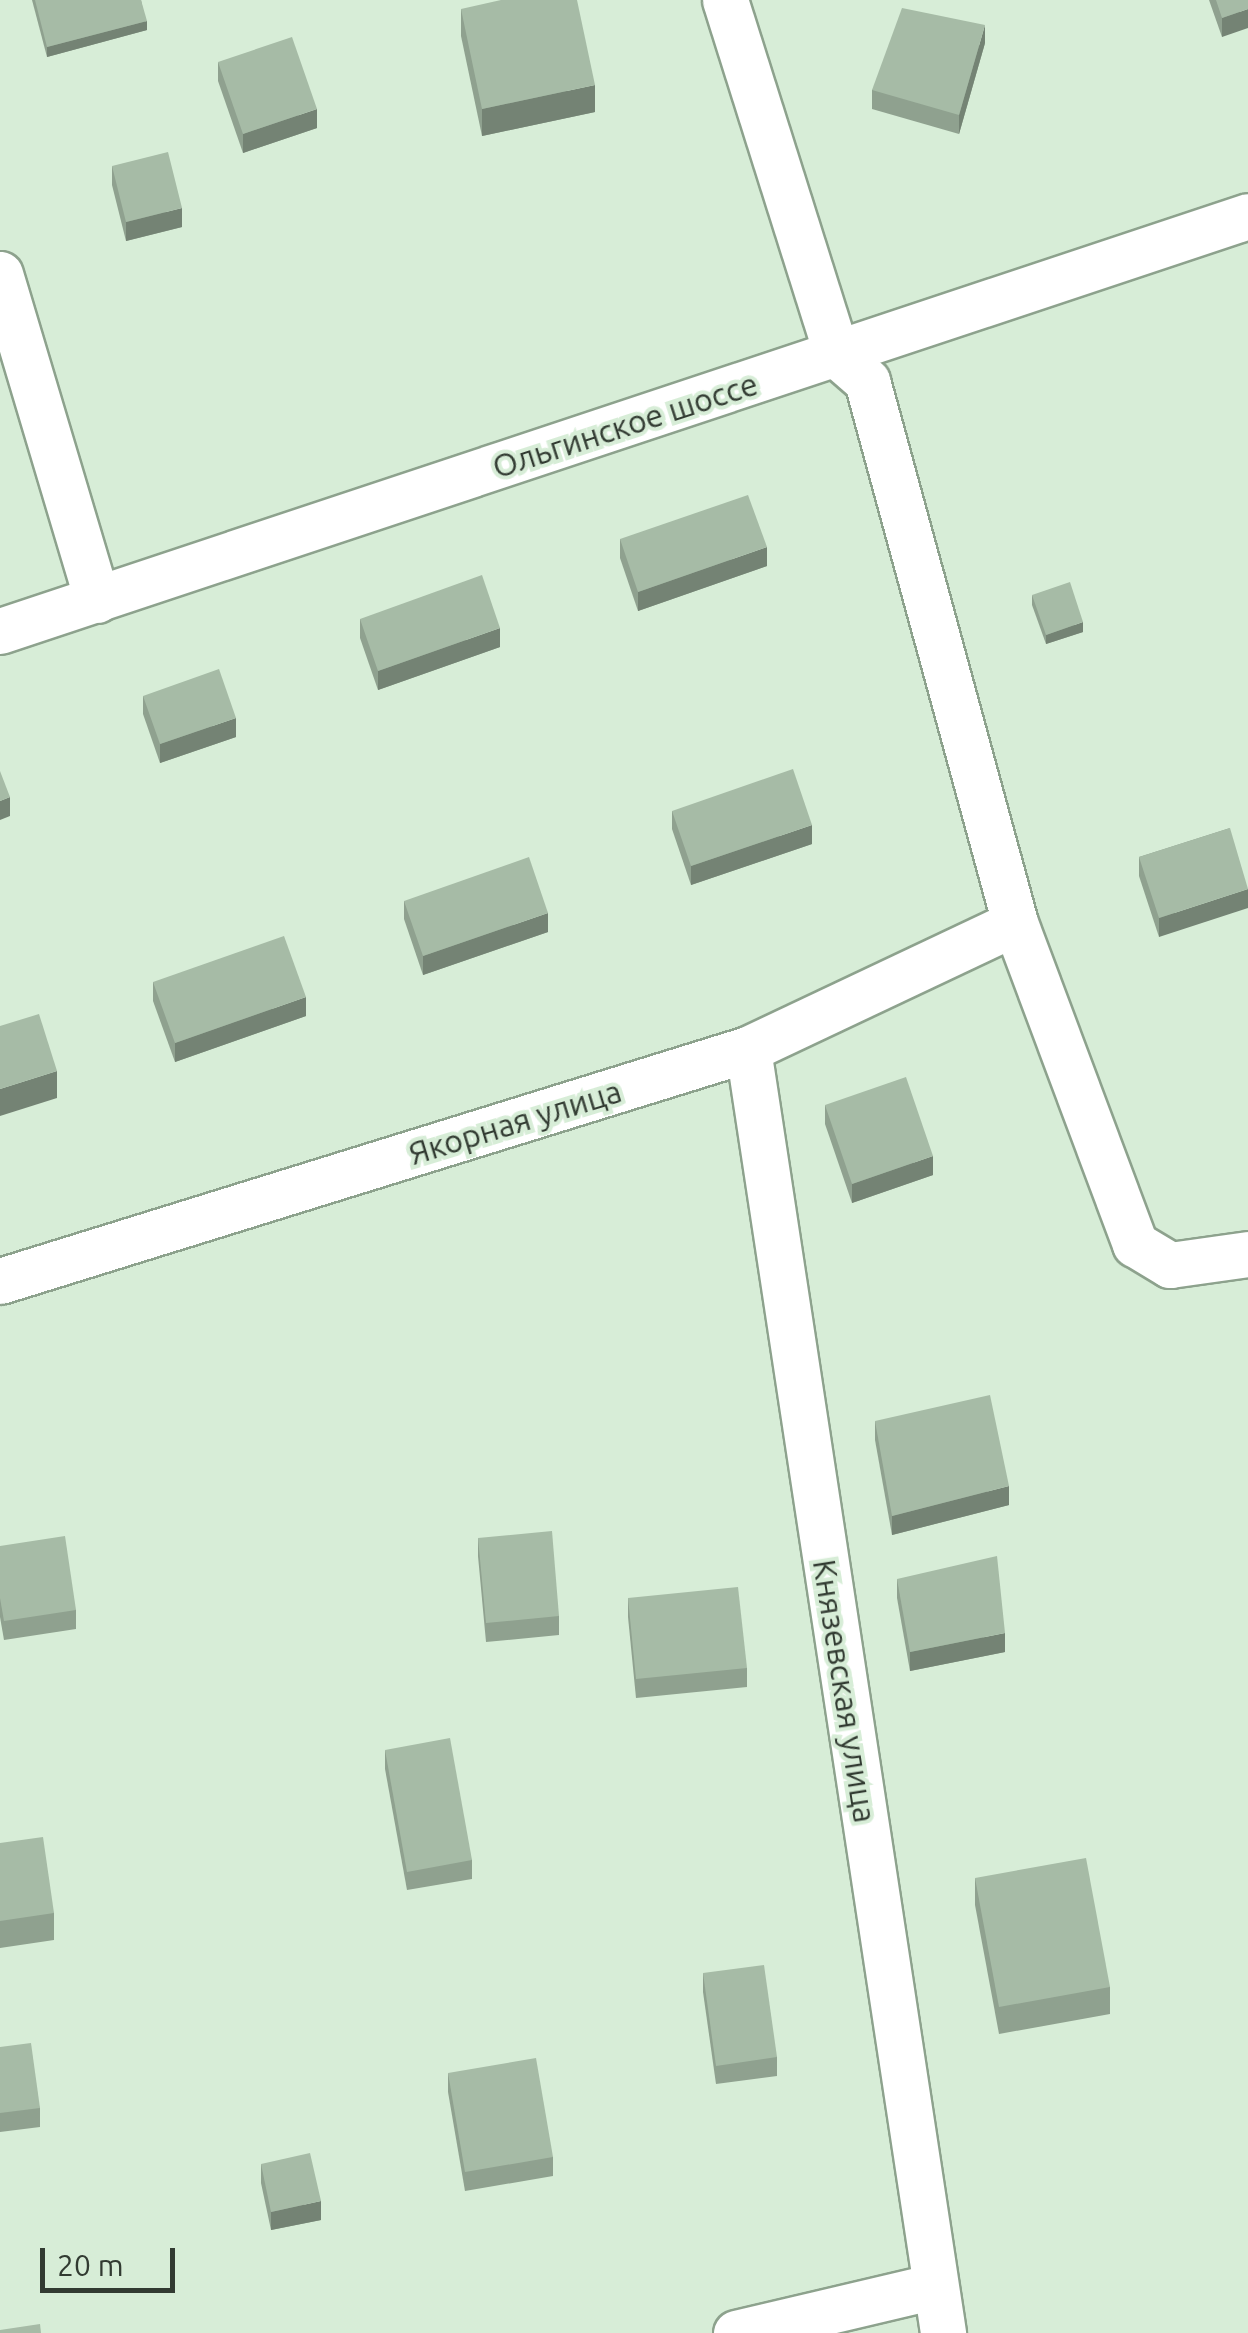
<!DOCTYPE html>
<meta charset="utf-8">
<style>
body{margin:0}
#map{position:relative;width:1248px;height:2333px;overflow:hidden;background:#d7edd7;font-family:Ubuntu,sans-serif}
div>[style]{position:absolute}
.roads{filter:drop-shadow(2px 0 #8da28d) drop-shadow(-2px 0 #8da28d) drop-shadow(0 2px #8da28d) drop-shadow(0 -2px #8da28d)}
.minor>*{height:45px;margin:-22.5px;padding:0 22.5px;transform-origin:22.5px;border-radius:22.5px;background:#fff}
.wall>*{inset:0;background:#8fa18f}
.shaded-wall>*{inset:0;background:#748374}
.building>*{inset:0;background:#a6bba6}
span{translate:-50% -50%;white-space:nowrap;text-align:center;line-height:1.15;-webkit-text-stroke:8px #d7edd7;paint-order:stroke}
.street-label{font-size:32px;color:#323b32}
.scale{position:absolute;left:40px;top:2248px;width:135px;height:45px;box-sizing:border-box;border:5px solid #323b32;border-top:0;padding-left:12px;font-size:30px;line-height:35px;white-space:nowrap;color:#323b32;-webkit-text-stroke:8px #d7edd7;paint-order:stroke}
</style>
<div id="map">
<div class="roads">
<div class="minor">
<i style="left:725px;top:0;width:372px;rotate:72.5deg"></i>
<i style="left:837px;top:355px;width:40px;rotate:41deg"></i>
<i style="left:867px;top:381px;width:562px;rotate:74.73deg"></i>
<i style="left:1015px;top:923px;width:343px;rotate:69.5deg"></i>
<i style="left:1135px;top:1244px;width:41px;rotate:31deg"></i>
<i style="left:1170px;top:1265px;width:79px;rotate:-8deg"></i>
<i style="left:0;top:274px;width:340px;rotate:73.4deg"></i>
<i style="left:0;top:631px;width:1315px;rotate:-18.39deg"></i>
<i style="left:748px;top:1049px;width:1299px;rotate:81.36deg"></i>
<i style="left:0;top:1281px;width:783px;rotate:-17.23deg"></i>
<i style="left:748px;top:1049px;width:295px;rotate:-25.3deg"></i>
<i style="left:736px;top:2333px;width:204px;rotate:-13.3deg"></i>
</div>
</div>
<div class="wall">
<i style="clip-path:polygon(32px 0,141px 0,147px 30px,47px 57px)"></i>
<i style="clip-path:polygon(1209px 0,1248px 0,1222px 37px)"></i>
<i style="clip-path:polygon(461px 9px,595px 112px,482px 136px,461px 36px)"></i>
<i style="clip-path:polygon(985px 43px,959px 134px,872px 109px,872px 90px)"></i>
<i style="clip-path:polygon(218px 62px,317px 128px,243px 153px,218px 81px)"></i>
<i style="clip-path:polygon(112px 166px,182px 227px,126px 241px,112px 185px)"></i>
<i style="clip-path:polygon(620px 539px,767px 566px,638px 611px,620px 558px)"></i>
<i style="clip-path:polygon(1032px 595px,1083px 632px,1046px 644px,1032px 605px)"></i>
<i style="clip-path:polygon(360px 619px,500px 647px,378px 690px,360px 638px)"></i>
<i style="clip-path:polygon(143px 696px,236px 737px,160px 763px,143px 714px)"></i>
<i style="clip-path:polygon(672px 811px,812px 844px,691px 885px,672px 829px)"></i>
<i style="clip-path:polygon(1230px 828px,1159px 937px,1139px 876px,1139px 857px)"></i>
<i style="clip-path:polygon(404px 901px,548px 932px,423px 975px,404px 919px)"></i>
<i style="clip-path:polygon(153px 982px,306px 1016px,175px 1062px,153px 1001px)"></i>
<i style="clip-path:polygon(825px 1105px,933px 1175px,852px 1203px,825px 1124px)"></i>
<i style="clip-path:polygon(875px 1421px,1009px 1505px,892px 1535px,875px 1440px)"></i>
<i style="clip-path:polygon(478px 1538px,559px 1616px,559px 1635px,486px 1642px,478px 1556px)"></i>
<i style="clip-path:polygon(0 1546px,76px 1610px,76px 1629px,4px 1640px,0 1617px)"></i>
<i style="clip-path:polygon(897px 1579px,1005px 1652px,910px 1671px,897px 1598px)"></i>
<i style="clip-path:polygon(628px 1598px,747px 1668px,747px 1687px,636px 1698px,628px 1617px)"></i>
<i style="clip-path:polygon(385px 1750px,472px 1860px,472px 1879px,407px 1890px,385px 1769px)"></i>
<i style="clip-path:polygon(0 1843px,54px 1913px,54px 1940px,0 1948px)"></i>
<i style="clip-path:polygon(975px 1878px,1110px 1987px,1110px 2014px,999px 2034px,975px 1905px)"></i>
<i style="clip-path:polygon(703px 1973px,777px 2057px,777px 2076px,716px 2084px,703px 1992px)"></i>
<i style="clip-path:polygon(0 2047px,40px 2108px,40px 2127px,0 2132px)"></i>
<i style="clip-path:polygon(448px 2073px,553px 2157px,553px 2176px,465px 2191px,448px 2092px)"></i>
<i style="clip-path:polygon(261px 2164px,321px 2220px,271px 2230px,261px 2183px)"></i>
</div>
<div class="shaded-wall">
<i style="clip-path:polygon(1248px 9px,1248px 28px,1222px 37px,1222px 18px)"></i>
<i style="clip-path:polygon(147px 21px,147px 30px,47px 57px,47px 47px)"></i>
<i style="clip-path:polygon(985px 25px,985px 43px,959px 134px,959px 115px)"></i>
<i style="clip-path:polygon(595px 85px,595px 112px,482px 136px,482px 109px)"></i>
<i style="clip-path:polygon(317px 109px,317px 128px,243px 153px,243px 134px)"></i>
<i style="clip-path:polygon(182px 208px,182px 227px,126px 241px,126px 222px)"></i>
<i style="clip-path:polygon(767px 547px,767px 566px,638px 611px,638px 592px)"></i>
<i style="clip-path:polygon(1083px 622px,1083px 632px,1046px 644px,1046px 635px)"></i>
<i style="clip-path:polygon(500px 628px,500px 647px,378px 690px,378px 671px)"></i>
<i style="clip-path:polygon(236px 718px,236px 737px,160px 763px,160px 744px)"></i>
<i style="clip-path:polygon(10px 797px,10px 816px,0 820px,0 801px)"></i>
<i style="clip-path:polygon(812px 825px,812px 844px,691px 885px,691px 866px)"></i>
<i style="clip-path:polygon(1248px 889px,1248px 908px,1159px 937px,1159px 918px)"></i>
<i style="clip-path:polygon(548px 913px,548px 932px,423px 975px,423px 956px)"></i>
<i style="clip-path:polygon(306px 997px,306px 1016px,175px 1062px,175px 1043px)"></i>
<i style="clip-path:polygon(57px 1071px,57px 1098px,0 1116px,0 1089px)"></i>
<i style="clip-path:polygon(933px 1156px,933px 1175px,852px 1203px,852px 1184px)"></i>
<i style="clip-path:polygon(1009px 1486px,1009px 1505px,892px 1535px,892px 1516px)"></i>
<i style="clip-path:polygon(1005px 1633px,1005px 1652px,910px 1671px,910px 1652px)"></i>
<i style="clip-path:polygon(321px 2201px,321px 2220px,271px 2230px,271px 2212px)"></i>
</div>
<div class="building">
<i style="clip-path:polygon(35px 0,141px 0,147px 21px,47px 47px)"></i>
<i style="clip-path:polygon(501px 0,577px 0,595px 85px,482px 109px,461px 9px)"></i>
<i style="clip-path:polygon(1216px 0,1248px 0,1248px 9px,1222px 18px)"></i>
<i style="clip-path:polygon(902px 8px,985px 25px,959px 115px,872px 90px)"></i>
<i style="clip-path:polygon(292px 37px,317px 109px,243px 134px,218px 62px)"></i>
<i style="clip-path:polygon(168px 152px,182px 208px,126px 222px,112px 166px)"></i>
<i style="clip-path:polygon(748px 495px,767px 547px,638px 592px,620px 539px)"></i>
<i style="clip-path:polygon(482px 575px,500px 628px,378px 671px,360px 619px)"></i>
<i style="clip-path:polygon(1070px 582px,1083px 622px,1046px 635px,1032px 595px)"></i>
<i style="clip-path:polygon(219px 669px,236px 718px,160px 744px,143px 696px)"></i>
<i style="clip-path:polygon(793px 769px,812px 825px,691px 866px,672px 811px)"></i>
<i style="clip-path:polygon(0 771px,10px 797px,0 801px)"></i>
<i style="clip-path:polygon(1230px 828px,1248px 889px,1159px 918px,1139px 857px)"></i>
<i style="clip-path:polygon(529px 857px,548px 913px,423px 956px,404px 901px)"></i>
<i style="clip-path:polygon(284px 936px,306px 997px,175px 1043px,153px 982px)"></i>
<i style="clip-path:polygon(39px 1014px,57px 1071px,0 1089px,0 1026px)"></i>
<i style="clip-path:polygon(906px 1077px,933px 1156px,852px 1184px,825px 1105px)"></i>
<i style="clip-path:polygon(990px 1395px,1009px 1486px,892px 1516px,875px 1421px)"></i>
<i style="clip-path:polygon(552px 1531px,559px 1616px,486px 1623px,478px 1538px)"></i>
<i style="clip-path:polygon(65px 1536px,76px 1610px,4px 1621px,0 1598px,0 1546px)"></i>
<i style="clip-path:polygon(997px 1556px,1005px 1633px,910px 1652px,897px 1579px)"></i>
<i style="clip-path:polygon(738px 1587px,747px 1668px,636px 1679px,628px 1598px)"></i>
<i style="clip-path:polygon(450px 1738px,472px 1860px,407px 1872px,385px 1750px)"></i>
<i style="clip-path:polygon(43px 1837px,54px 1913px,0 1921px,0 1843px)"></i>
<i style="clip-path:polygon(1086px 1858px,1110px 1987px,999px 2007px,975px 1878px)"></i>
<i style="clip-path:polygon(764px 1965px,777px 2057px,716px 2066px,703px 1973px)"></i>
<i style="clip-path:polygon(31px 2043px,40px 2108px,0 2113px,0 2047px)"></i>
<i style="clip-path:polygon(536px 2058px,553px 2157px,465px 2172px,448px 2073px)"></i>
<i style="clip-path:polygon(310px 2153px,321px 2201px,271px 2212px,261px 2164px)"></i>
<i style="clip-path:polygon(40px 2324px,41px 2333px,0 2333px,0 2330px)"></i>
</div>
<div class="street-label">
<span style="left:625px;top:425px;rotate:-18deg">Ольгинское шоссе</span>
<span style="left:515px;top:1122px;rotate:-17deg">Якорная улица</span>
<span style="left:845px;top:1691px;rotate:81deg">Князевская улица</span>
</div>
<div class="scale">20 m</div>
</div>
